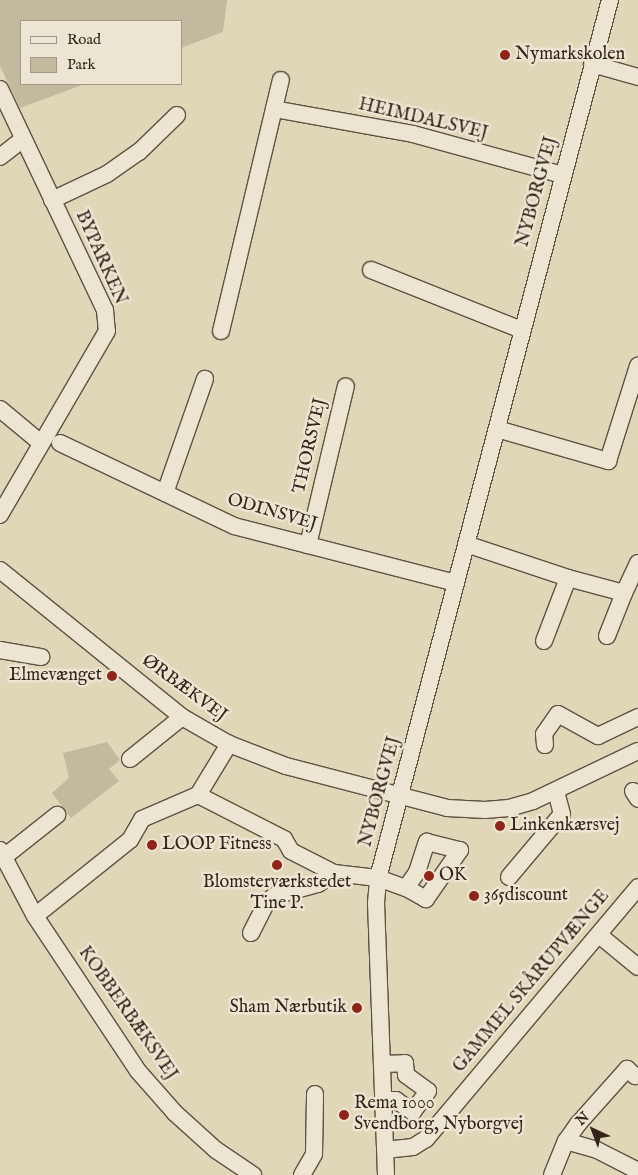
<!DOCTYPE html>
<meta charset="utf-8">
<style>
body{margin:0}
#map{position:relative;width:638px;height:1175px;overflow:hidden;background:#e0d7b9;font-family:"IM FELL English",serif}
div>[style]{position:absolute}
.green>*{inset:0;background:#c3b99e}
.roads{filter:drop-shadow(1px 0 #5f5242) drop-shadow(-1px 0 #5f5242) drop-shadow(0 1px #5f5242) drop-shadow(0 -1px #5f5242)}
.minor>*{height:16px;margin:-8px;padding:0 8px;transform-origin:8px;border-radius:8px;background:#ebe5d2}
.dots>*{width:14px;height:14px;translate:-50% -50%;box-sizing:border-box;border:2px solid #ebe5d2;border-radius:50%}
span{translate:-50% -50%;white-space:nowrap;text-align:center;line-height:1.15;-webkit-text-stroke:5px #ebe5d2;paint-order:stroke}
.poi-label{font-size:18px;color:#34251b}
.left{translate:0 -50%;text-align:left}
.right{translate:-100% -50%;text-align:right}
.street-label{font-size:18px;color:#34251b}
.legend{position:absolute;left:20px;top:20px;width:162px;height:65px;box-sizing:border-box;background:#ebe5d2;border:1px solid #a29889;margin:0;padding:6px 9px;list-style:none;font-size:15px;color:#34251b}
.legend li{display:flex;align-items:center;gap:10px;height:25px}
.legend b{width:25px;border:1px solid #a29889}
.north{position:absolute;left:568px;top:1105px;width:50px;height:50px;-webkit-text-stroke:4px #ebe5d2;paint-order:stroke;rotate:317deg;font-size:14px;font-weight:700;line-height:20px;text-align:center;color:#34251b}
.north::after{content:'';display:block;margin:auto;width:18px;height:22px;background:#34251b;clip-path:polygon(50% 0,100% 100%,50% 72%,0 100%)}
</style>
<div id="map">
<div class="green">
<i style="clip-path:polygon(0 0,227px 0,223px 32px,181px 48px,181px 21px,21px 21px,21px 84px,85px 84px,20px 108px,0 66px)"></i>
<i style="clip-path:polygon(107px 742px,120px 760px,109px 769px,119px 781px,71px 818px,52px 793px,69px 778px,63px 753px)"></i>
</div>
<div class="roads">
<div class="minor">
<i style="left:592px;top:64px;width:48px;rotate:15.8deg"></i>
<i style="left:0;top:89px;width:245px;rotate:64.6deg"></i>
<i style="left:105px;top:310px;width:21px;rotate:85deg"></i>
<i style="left:107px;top:331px;width:213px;rotate:120.2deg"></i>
<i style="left:274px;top:109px;width:141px;rotate:10.2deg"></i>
<i style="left:413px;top:134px;width:156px;rotate:15.3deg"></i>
<i style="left:0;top:157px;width:29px;rotate:-38deg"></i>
<i style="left:52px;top:200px;width:61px;rotate:-25.3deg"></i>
<i style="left:107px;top:174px;width:39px;rotate:-35deg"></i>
<i style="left:139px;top:152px;width:53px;rotate:-44.2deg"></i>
<i style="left:371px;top:270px;width:162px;rotate:21.7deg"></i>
<i style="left:221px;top:331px;width:258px;rotate:-76.6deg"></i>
<i style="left:0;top:409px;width:53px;rotate:39.7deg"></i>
<i style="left:497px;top:429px;width:116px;rotate:16.1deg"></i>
<i style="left:608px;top:461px;width:100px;rotate:-72.5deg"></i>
<i style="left:60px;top:443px;width:193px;rotate:25.5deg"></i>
<i style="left:234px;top:526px;width:229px;rotate:14.4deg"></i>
<i style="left:165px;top:493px;width:121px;rotate:-70.7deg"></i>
<i style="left:466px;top:544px;width:108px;rotate:18.4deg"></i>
<i style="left:568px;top:578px;width:58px;rotate:15deg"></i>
<i style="left:624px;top:593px;width:33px;rotate:-65deg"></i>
<i style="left:308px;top:545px;width:163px;rotate:-76.6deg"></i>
<i style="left:0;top:570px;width:234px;rotate:38.9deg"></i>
<i style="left:182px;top:717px;width:54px;rotate:29.9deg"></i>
<i style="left:229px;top:744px;width:61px;rotate:21.1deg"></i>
<i style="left:286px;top:766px;width:166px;rotate:14.6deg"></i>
<i style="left:447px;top:808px;width:38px;rotate:3deg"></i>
<i style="left:485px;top:810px;width:24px;rotate:-5deg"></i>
<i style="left:509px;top:808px;width:25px;rotate:-16deg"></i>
<i style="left:533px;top:801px;width:116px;rotate:-25.5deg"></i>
<i style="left:607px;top:636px;width:46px;rotate:-68.4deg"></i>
<i style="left:544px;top:641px;width:67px;rotate:-69.1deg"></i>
<i style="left:0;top:650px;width:42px;rotate:9.7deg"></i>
<i style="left:545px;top:745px;width:11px;rotate:-95deg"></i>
<i style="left:544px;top:734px;width:24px;rotate:-55deg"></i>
<i style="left:558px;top:714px;width:46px;rotate:28.8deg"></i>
<i style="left:598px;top:736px;width:44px;rotate:-25.4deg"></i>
<i style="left:130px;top:759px;width:67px;rotate:-38.9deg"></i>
<i style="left:633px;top:791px;width:9px;rotate:58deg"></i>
<i style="left:198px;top:795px;width:97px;rotate:27.1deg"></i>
<i style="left:284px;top:839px;width:14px;rotate:60deg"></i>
<i style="left:291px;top:851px;width:48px;rotate:27.1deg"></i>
<i style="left:334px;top:873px;width:44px;rotate:6.5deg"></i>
<i style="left:378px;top:878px;width:30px;rotate:20deg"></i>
<i style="left:406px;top:888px;width:19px;rotate:-55deg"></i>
<i style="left:417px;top:872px;width:32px;rotate:-72deg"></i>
<i style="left:427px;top:842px;width:34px;rotate:14deg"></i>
<i style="left:460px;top:850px;width:60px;rotate:124.8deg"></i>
<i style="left:426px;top:899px;width:23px;rotate:-151deg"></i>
<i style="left:0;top:850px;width:75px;rotate:62.1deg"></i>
<i style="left:35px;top:916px;width:186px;rotate:56.4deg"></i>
<i style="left:138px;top:1071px;width:56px;rotate:48.6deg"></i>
<i style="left:175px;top:1113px;width:55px;rotate:42.1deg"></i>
<i style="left:216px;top:1150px;width:45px;rotate:34deg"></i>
<i style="left:4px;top:857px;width:68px;rotate:-38.4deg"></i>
<i style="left:509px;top:877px;width:82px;rotate:-49.9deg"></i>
<i style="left:562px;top:814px;width:23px;rotate:-105deg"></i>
<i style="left:35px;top:916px;width:122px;rotate:-38.7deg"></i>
<i style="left:130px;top:840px;width:24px;rotate:-60deg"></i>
<i style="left:142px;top:819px;width:61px;rotate:-23.2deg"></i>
<i style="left:198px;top:795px;width:60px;rotate:-58.7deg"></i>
<i style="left:251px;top:933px;width:33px;rotate:-63deg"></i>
<i style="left:266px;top:904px;width:11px;rotate:-45deg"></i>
<i style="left:274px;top:896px;width:46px;rotate:-15.3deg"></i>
<i style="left:318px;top:884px;width:19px;rotate:-35deg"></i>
<i style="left:599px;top:935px;width:50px;rotate:39.4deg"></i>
<i style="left:382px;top:1064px;width:23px;rotate:-2deg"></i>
<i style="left:405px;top:1063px;width:12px;rotate:85deg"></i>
<i style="left:406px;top:1075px;width:27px;rotate:36deg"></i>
<i style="left:428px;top:1091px;width:26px;rotate:126deg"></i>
<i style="left:413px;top:1112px;width:21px;rotate:-145deg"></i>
<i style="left:396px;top:1100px;width:12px;rotate:180deg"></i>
<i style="left:566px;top:1141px;width:32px;rotate:16deg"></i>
<i style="left:597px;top:1150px;width:46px;rotate:27.1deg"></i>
<i style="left:385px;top:1150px;width:28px;rotate:-6deg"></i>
<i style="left:413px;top:1147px;width:15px;rotate:-32deg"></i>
<i style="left:426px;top:1139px;width:329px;rotate:-49.9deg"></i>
<i style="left:302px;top:1175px;width:24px;rotate:-60deg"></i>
<i style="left:314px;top:1154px;width:60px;rotate:-89deg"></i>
<i style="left:386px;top:1175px;width:272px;rotate:-92.1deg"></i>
<i style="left:376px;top:903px;width:25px;rotate:-85deg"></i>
<i style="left:378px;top:878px;width:908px;rotate:-75.2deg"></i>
<i style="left:552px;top:1175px;width:37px;rotate:-68deg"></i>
<i style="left:566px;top:1141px;width:21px;rotate:-55deg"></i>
<i style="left:578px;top:1124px;width:74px;rotate:-48.3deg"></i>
<i style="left:627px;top:1069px;width:11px;rotate:41deg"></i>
</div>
</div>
<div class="dots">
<i style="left:505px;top:55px;background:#8f2418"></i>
<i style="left:112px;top:676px;background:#8f2418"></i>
<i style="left:500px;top:826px;background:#8f2418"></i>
<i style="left:152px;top:845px;background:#8f2418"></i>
<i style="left:277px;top:865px;background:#8f2418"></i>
<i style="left:429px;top:876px;background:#8f2418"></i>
<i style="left:474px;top:896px;background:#8f2418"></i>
<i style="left:357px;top:1008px;background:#8f2418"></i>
<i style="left:344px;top:1115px;background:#8f2418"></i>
</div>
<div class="poi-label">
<span class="left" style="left:515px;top:55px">Nymarkskolen</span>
<span class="right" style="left:102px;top:676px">Elmevænget</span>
<span class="left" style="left:510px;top:826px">Linkenkærsvej</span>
<span class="left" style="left:162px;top:845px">LOOP Fitness</span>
<span class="left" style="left:439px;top:876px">OK</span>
<span style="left:277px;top:894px">Blomsterværkstedet<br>Tine P.</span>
<span class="left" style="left:484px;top:896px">365discount</span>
<span class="right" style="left:347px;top:1008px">Sham Nærbutik</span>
<span class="left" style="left:354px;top:1115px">Rema 1000<br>Svendborg, Nyborgvej</span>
</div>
<div class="street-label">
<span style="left:423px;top:120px;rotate:13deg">HEIMDALSVEJ</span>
<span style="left:538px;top:192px;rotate:-75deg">NYBORGVEJ</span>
<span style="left:100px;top:258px;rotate:66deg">BYPARKEN</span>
<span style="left:311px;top:446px;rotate:-77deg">THORSVEJ</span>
<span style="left:272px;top:513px;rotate:16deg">ODINSVEJ</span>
<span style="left:184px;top:689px;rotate:36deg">ØRBÆKVEJ</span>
<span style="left:381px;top:792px;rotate:-75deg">NYBORGVEJ</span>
<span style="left:532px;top:982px;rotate:-50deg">GAMMEL SKÅRUPVÆNGE</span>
<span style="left:127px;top:1014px;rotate:55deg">KOBBERBÆKSVEJ</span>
</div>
<ul class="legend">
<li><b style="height:6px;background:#ebe5d2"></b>Road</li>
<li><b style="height:14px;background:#c3b99e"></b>Park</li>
</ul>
<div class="north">N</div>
</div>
